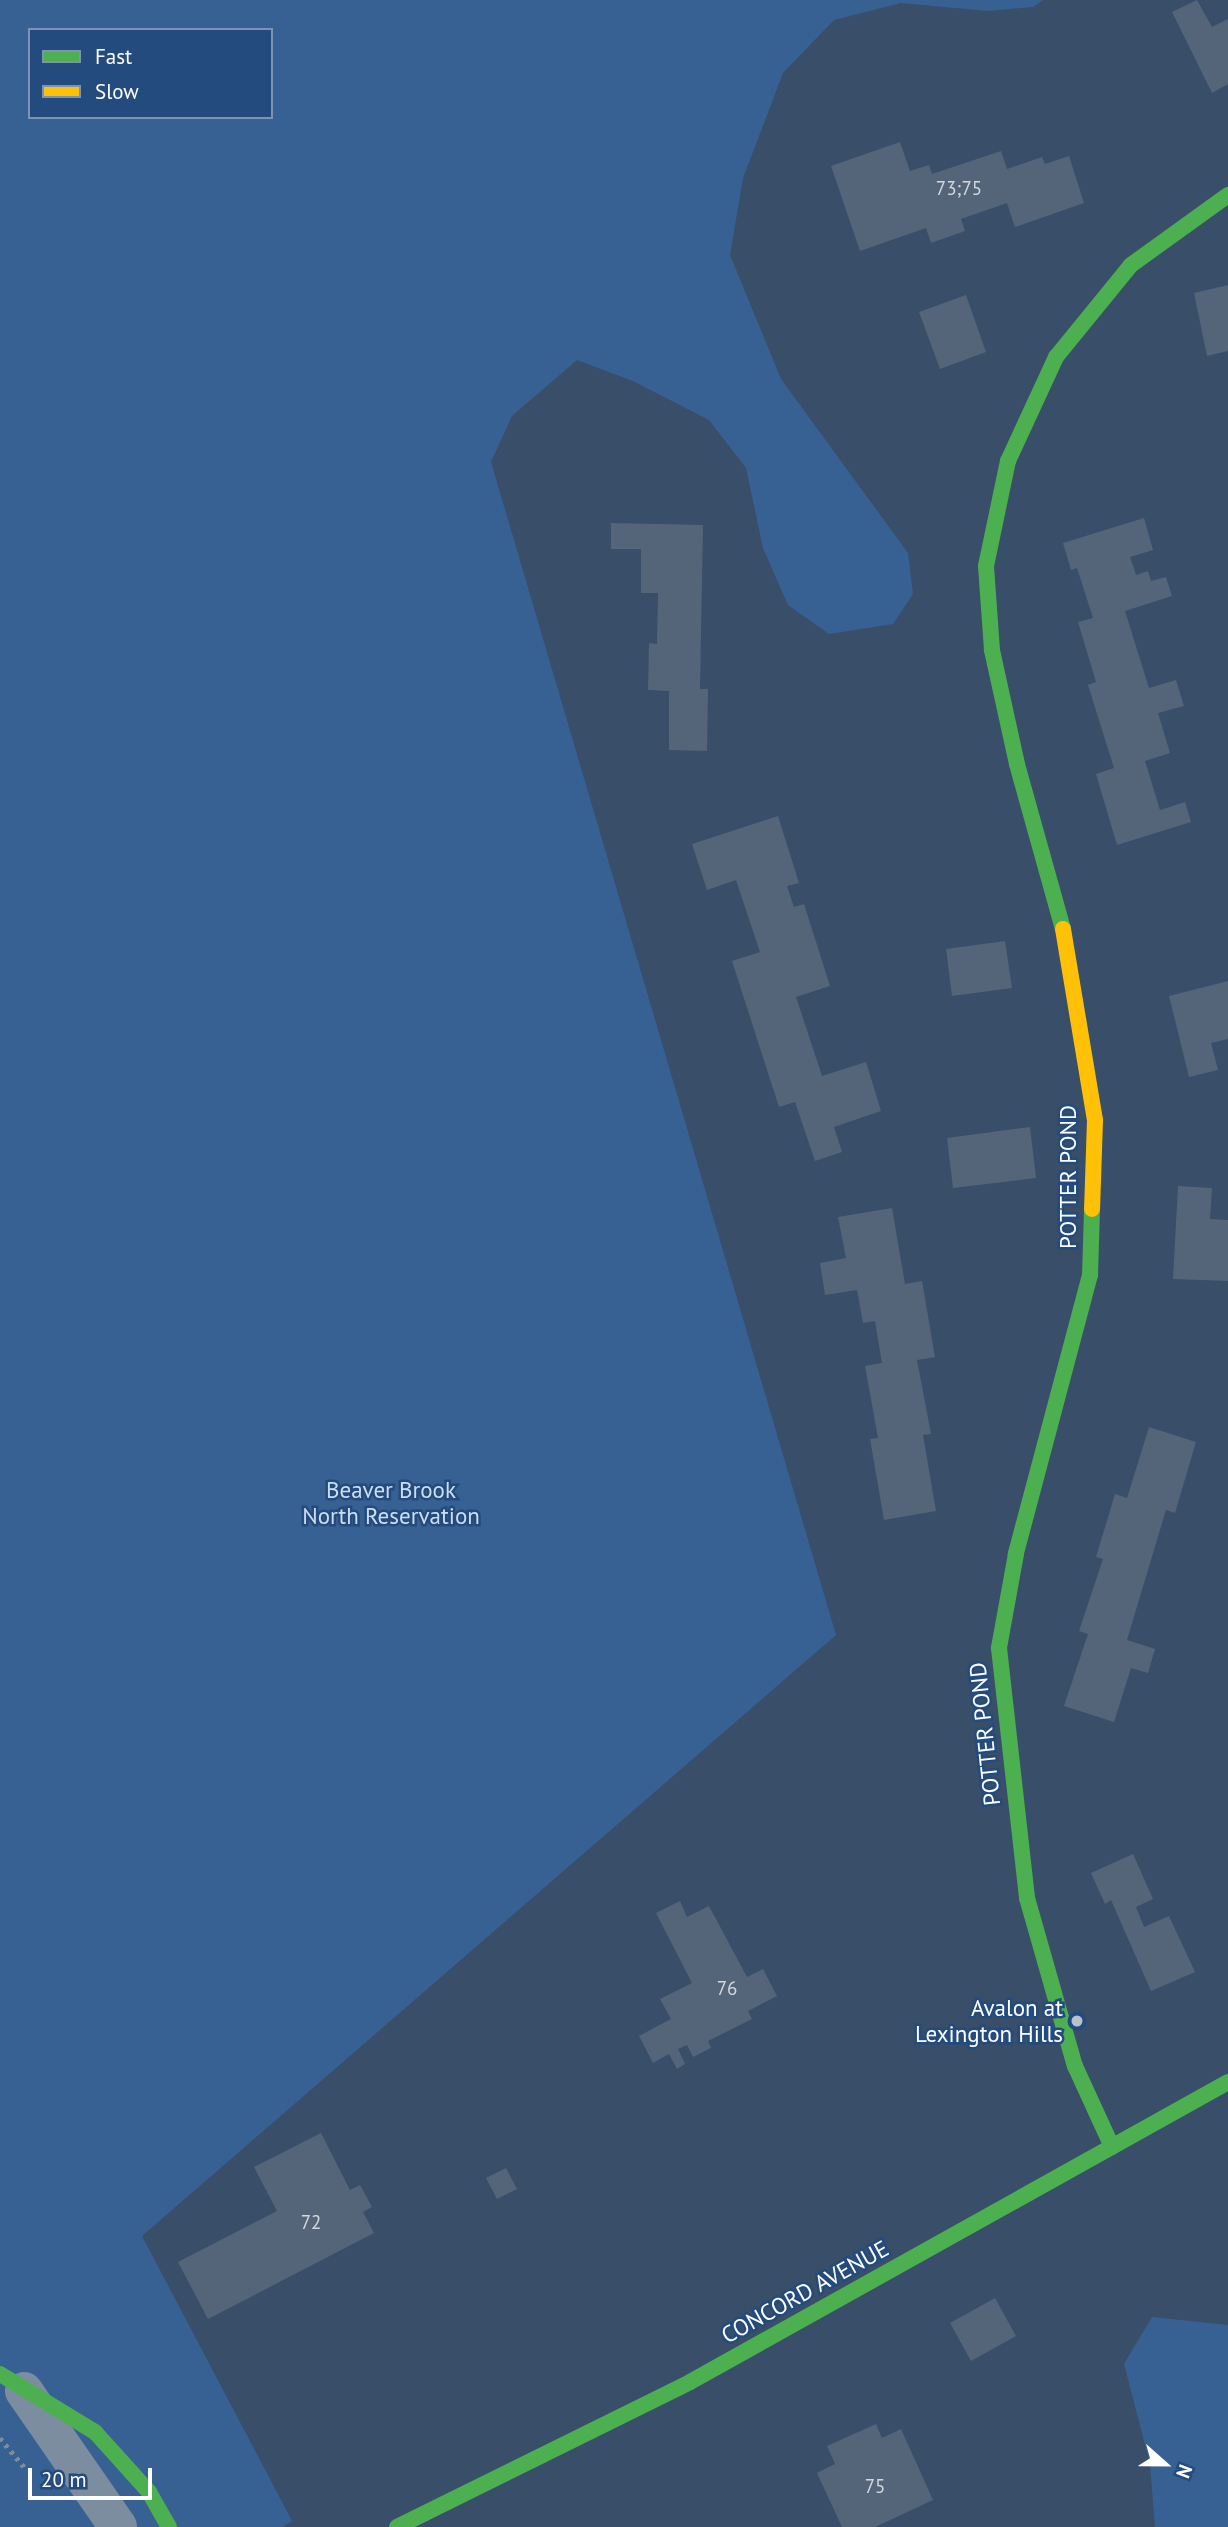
<!DOCTYPE html>
<style>
body{margin:0}
#map{position:relative;width:1228px;height:2527px;overflow:hidden;background:#384e69;font-family:"PT Sans",sans-serif}
div>[style]{position:absolute}
.green>*{inset:0;background:#386193}
.building>*{inset:0;background:#54657a}
.path>*{height:4.5px;margin-top:-2.25px;transform-origin:0;background:repeating-linear-gradient(90deg,#7d8da0 0 3.5px,transparent 0 8.5px)}
.street>*{height:38px;margin:-19px;padding:0 19px;transform-origin:19px;border-radius:19px;background:#7d8da0}
.fast>*{height:16px;margin:-8px;padding:0 8px;transform-origin:8px;border-radius:8px;background:#4caf50}
.slow>*{height:16px;margin:-8px;padding:0 8px;transform-origin:8px;border-radius:8px;background:#ffc107}
.dots>*{width:19px;height:19px;translate:-50% -50%;box-sizing:border-box;border:4px solid #244b7d;border-radius:50%}
span{translate:-50% -50%;white-space:nowrap;text-align:center;line-height:1.15;-webkit-text-stroke:5px #244b7d;paint-order:stroke}
.number-label{font-size:19px;color:#d4d8de}
.number-label span{-webkit-text-stroke-width:0}
.street-label{font-size:23px;color:#fff}
.park-label{font-size:23px;color:#ccdef4}
.poi-label{font-size:23px;color:#fff}
.right{translate:-100% -50%;text-align:right}
.legend{position:absolute;left:28px;top:28px;width:245px;height:91px;box-sizing:border-box;background:#244b7d;border:2px solid #7c93b1;margin:0;padding:9px 12px;list-style:none;font-size:21px;color:#fff}
.legend li{display:flex;align-items:center;gap:14px;height:35px}
.legend b{width:35px;border:2px solid #7c93b1}
.north{position:absolute;left:1130px;top:2429px;width:70px;height:70px;-webkit-text-stroke:5px #244b7d;paint-order:stroke;rotate:111deg;font-size:19px;font-weight:700;line-height:28px;text-align:center;color:#fff}
.north::after{content:'';display:block;margin:auto;width:24px;height:32px;background:#fff;clip-path:polygon(50% 0,100% 100%,50% 72%,0 100%)}
.scale{position:absolute;left:28px;top:2468px;width:124px;height:32px;box-sizing:border-box;border:4px solid #fff;border-top:0;padding-left:9px;font-size:21px;line-height:24px;white-space:nowrap;color:#fff;-webkit-text-stroke:5px #244b7d;paint-order:stroke}
</style>
<div id="map">
<div class="green">
<i style="clip-path:polygon(evenodd,0 0,1043px 0,1033px 7px,988px 11px,901px 3px,834px 20px,783px 73px,743px 178px,730px 255px,781px 379px,908px 553px,913px 594px,893px 624px,829px 634px,788px 605px,763px 548px,746px 468px,709px 420px,633px 381px,577px 360px,512px 416px,491px 462px,836px 1635px,142px 2236px,292px 2521px,282px 2527px,0 2527px,0 0,30px 30px,271px 30px,271px 117px,30px 117px,30px 30px)"></i>
<i style="clip-path:polygon(1152px 2317px,1228px 2325px,1228px 2527px,1155px 2527px,1150px 2464px,1124px 2364px)"></i>
</div>
<div class="building">
<i style="clip-path:polygon(1197px 0,1212px 27px,1228px 19px,1228px 84px,1212px 93px,1172px 12px)"></i>
<i style="clip-path:polygon(900px 142px,910px 171px,929px 165px,932px 174px,1001px 151px,1007px 169px,1042px 157px,1045px 164px,1069px 156px,1084px 203px,1015px 227px,1007px 203px,961px 219px,965px 231px,931px 243px,926px 228px,860px 251px,831px 166px)"></i>
<i style="clip-path:polygon(1228px 285px,1228px 351px,1207px 356px,1194px 293px)"></i>
<i style="clip-path:polygon(966px 295px,986px 352px,940px 369px,919px 312px)"></i>
<i style="clip-path:polygon(1144px 518px,1153px 550px,1130px 557px,1136px 575px,1148px 571px,1151px 581px,1166px 577px,1172px 596px,1125px 611px,1149px 688px,1176px 680px,1184px 706px,1158px 713px,1170px 753px,1145px 761px,1160px 810px,1185px 802px,1191px 822px,1117px 845px,1096px 774px,1114px 768px,1088px 685px,1096px 682px,1078px 622px,1093px 618px,1077px 568px,1071px 570px,1063px 543px)"></i>
<i style="clip-path:polygon(611px 523px,703px 525px,700px 689px,708px 689px,707px 751px,669px 750px,669px 691px,648px 690px,649px 643px,657px 644px,658px 593px,641px 593px,641px 549px,611px 549px)"></i>
<i style="clip-path:polygon(778px 816px,799px 883px,787px 886px,794px 907px,804px 904px,830px 986px,796px 997px,822px 1076px,866px 1062px,881px 1111px,834px 1127px,842px 1152px,815px 1161px,795px 1102px,779px 1107px,732px 961px,760px 952px,736px 880px,707px 890px,692px 844px)"></i>
<i style="clip-path:polygon(1005px 941px,1012px 988px,952px 996px,946px 949px)"></i>
<i style="clip-path:polygon(1228px 981px,1228px 1039px,1211px 1043px,1218px 1070px,1189px 1077px,1169px 996px)"></i>
<i style="clip-path:polygon(1030px 1127px,1036px 1178px,953px 1188px,947px 1138px)"></i>
<i style="clip-path:polygon(1178px 1186px,1212px 1188px,1210px 1219px,1228px 1220px,1228px 1281px,1173px 1279px)"></i>
<i style="clip-path:polygon(892px 1208px,905px 1284px,922px 1281px,935px 1357px,917px 1360px,931px 1434px,923px 1435px,936px 1511px,884px 1520px,870px 1439px,878px 1438px,865px 1366px,882px 1363px,875px 1321px,863px 1323px,857px 1290px,825px 1295px,820px 1263px,846px 1258px,838px 1217px)"></i>
<i style="clip-path:polygon(1149px 1427px,1196px 1442px,1175px 1513px,1166px 1510px,1127px 1640px,1155px 1649px,1148px 1673px,1131px 1668px,1114px 1722px,1064px 1706px,1088px 1634px,1079px 1631px,1103px 1559px,1096px 1557px,1115px 1494px,1127px 1498px)"></i>
<i style="clip-path:polygon(1133px 1854px,1153px 1899px,1136px 1907px,1144px 1927px,1169px 1916px,1195px 1972px,1151px 1991px,1111px 1900px,1105px 1904px,1091px 1873px)"></i>
<i style="clip-path:polygon(680px 1901px,687px 1917px,709px 1906px,747px 1977px,763px 1969px,777px 1996px,748px 2011px,752px 2019px,708px 2041px,711px 2048px,693px 2057px,687px 2045px,678px 2049px,685px 2064px,677px 2069px,669px 2054px,653px 2063px,639px 2036px,671px 2019px,660px 1999px,692px 1983px,656px 1913px)"></i>
<i style="clip-path:polygon(321px 2133px,350px 2190px,360px 2185px,372px 2207px,363px 2212px,374px 2233px,208px 2319px,178px 2262px,277px 2211px,254px 2167px)"></i>
<i style="clip-path:polygon(506px 2168px,517px 2189px,497px 2199px,486px 2178px)"></i>
<i style="clip-path:polygon(995px 2298px,1016px 2336px,971px 2361px,950px 2323px)"></i>
<i style="clip-path:polygon(876px 2424px,882px 2438px,901px 2429px,933px 2500px,875px 2527px,842px 2527px,817px 2473px,835px 2464px,827px 2446px)"></i>
</div>
<div class="path">
<i style="left:0;top:2438px;width:38px;rotate:50deg"></i>
</div>
<div class="street">
<i style="left:24px;top:2391px;width:165px;rotate:55.3deg"></i>
</div>
<div class="fast">
<i style="left:1063px;top:929px;width:171px;rotate:-105.6deg"></i>
<i style="left:1017px;top:764px;width:117px;rotate:-102.4deg"></i>
<i style="left:992px;top:650px;width:84px;rotate:-94.1deg"></i>
<i style="left:986px;top:566px;width:107px;rotate:-78.2deg"></i>
<i style="left:1008px;top:461px;width:115px;rotate:-65.2deg"></i>
<i style="left:1056px;top:357px;width:119px;rotate:-50.8deg"></i>
<i style="left:1131px;top:265px;width:120px;rotate:-35.8deg"></i>
<i style="left:1092px;top:1209px;width:66px;rotate:91.7deg"></i>
<i style="left:1090px;top:1275px;width:289px;rotate:104.9deg"></i>
<i style="left:1016px;top:1554px;width:96px;rotate:100.3deg"></i>
<i style="left:999px;top:1648px;width:252px;rotate:83.6deg"></i>
<i style="left:1027px;top:1898px;width:175px;rotate:74.1deg"></i>
<i style="left:1075px;top:2066px;width:89px;rotate:65.4deg"></i>
<i style="left:0;top:2374px;width:111px;rotate:31.4deg"></i>
<i style="left:95px;top:2432px;width:81px;rotate:48deg"></i>
<i style="left:149px;top:2492px;width:40px;rotate:60.3deg"></i>
<i style="left:397px;top:2527px;width:327px;rotate:-26.3deg"></i>
<i style="left:690px;top:2382px;width:616px;rotate:-29.14deg"></i>
</div>
<div class="slow">
<i style="left:1063px;top:929px;width:194px;rotate:80.5deg"></i>
<i style="left:1095px;top:1120px;width:89px;rotate:91.9deg"></i>
</div>
<div class="dots">
<i style="left:1077px;top:2021px;background:#b9c1ca"></i>
</div>
<div class="number-label">
<span style="left:959px;top:189px">73;75</span>
<span style="left:727px;top:1989px">76</span>
<span style="left:311px;top:2223px">72</span>
<span style="left:875px;top:2487px">75</span>
</div>
<div class="street-label">
<span style="left:1068px;top:1177px;rotate:-90deg">POTTER POND</span>
<span style="left:985px;top:1734px;rotate:-96deg">POTTER POND</span>
<span style="left:805px;top:2292px;rotate:-29deg">CONCORD AVENUE</span>
</div>
<div class="park-label">
<span style="left:391px;top:1503px">Beaver Brook<br>North Reservation</span>
</div>
<div class="poi-label">
<span class="right" style="left:1063px;top:2021px">Avalon at<br>Lexington Hills</span>
</div>
<ul class="legend">
<li><b style="height:9px;background:#4caf50"></b>Fast</li>
<li><b style="height:9px;background:#ffc107"></b>Slow</li>
</ul>
<div class="north">N</div>
<div class="scale">20 m</div>
</div>
